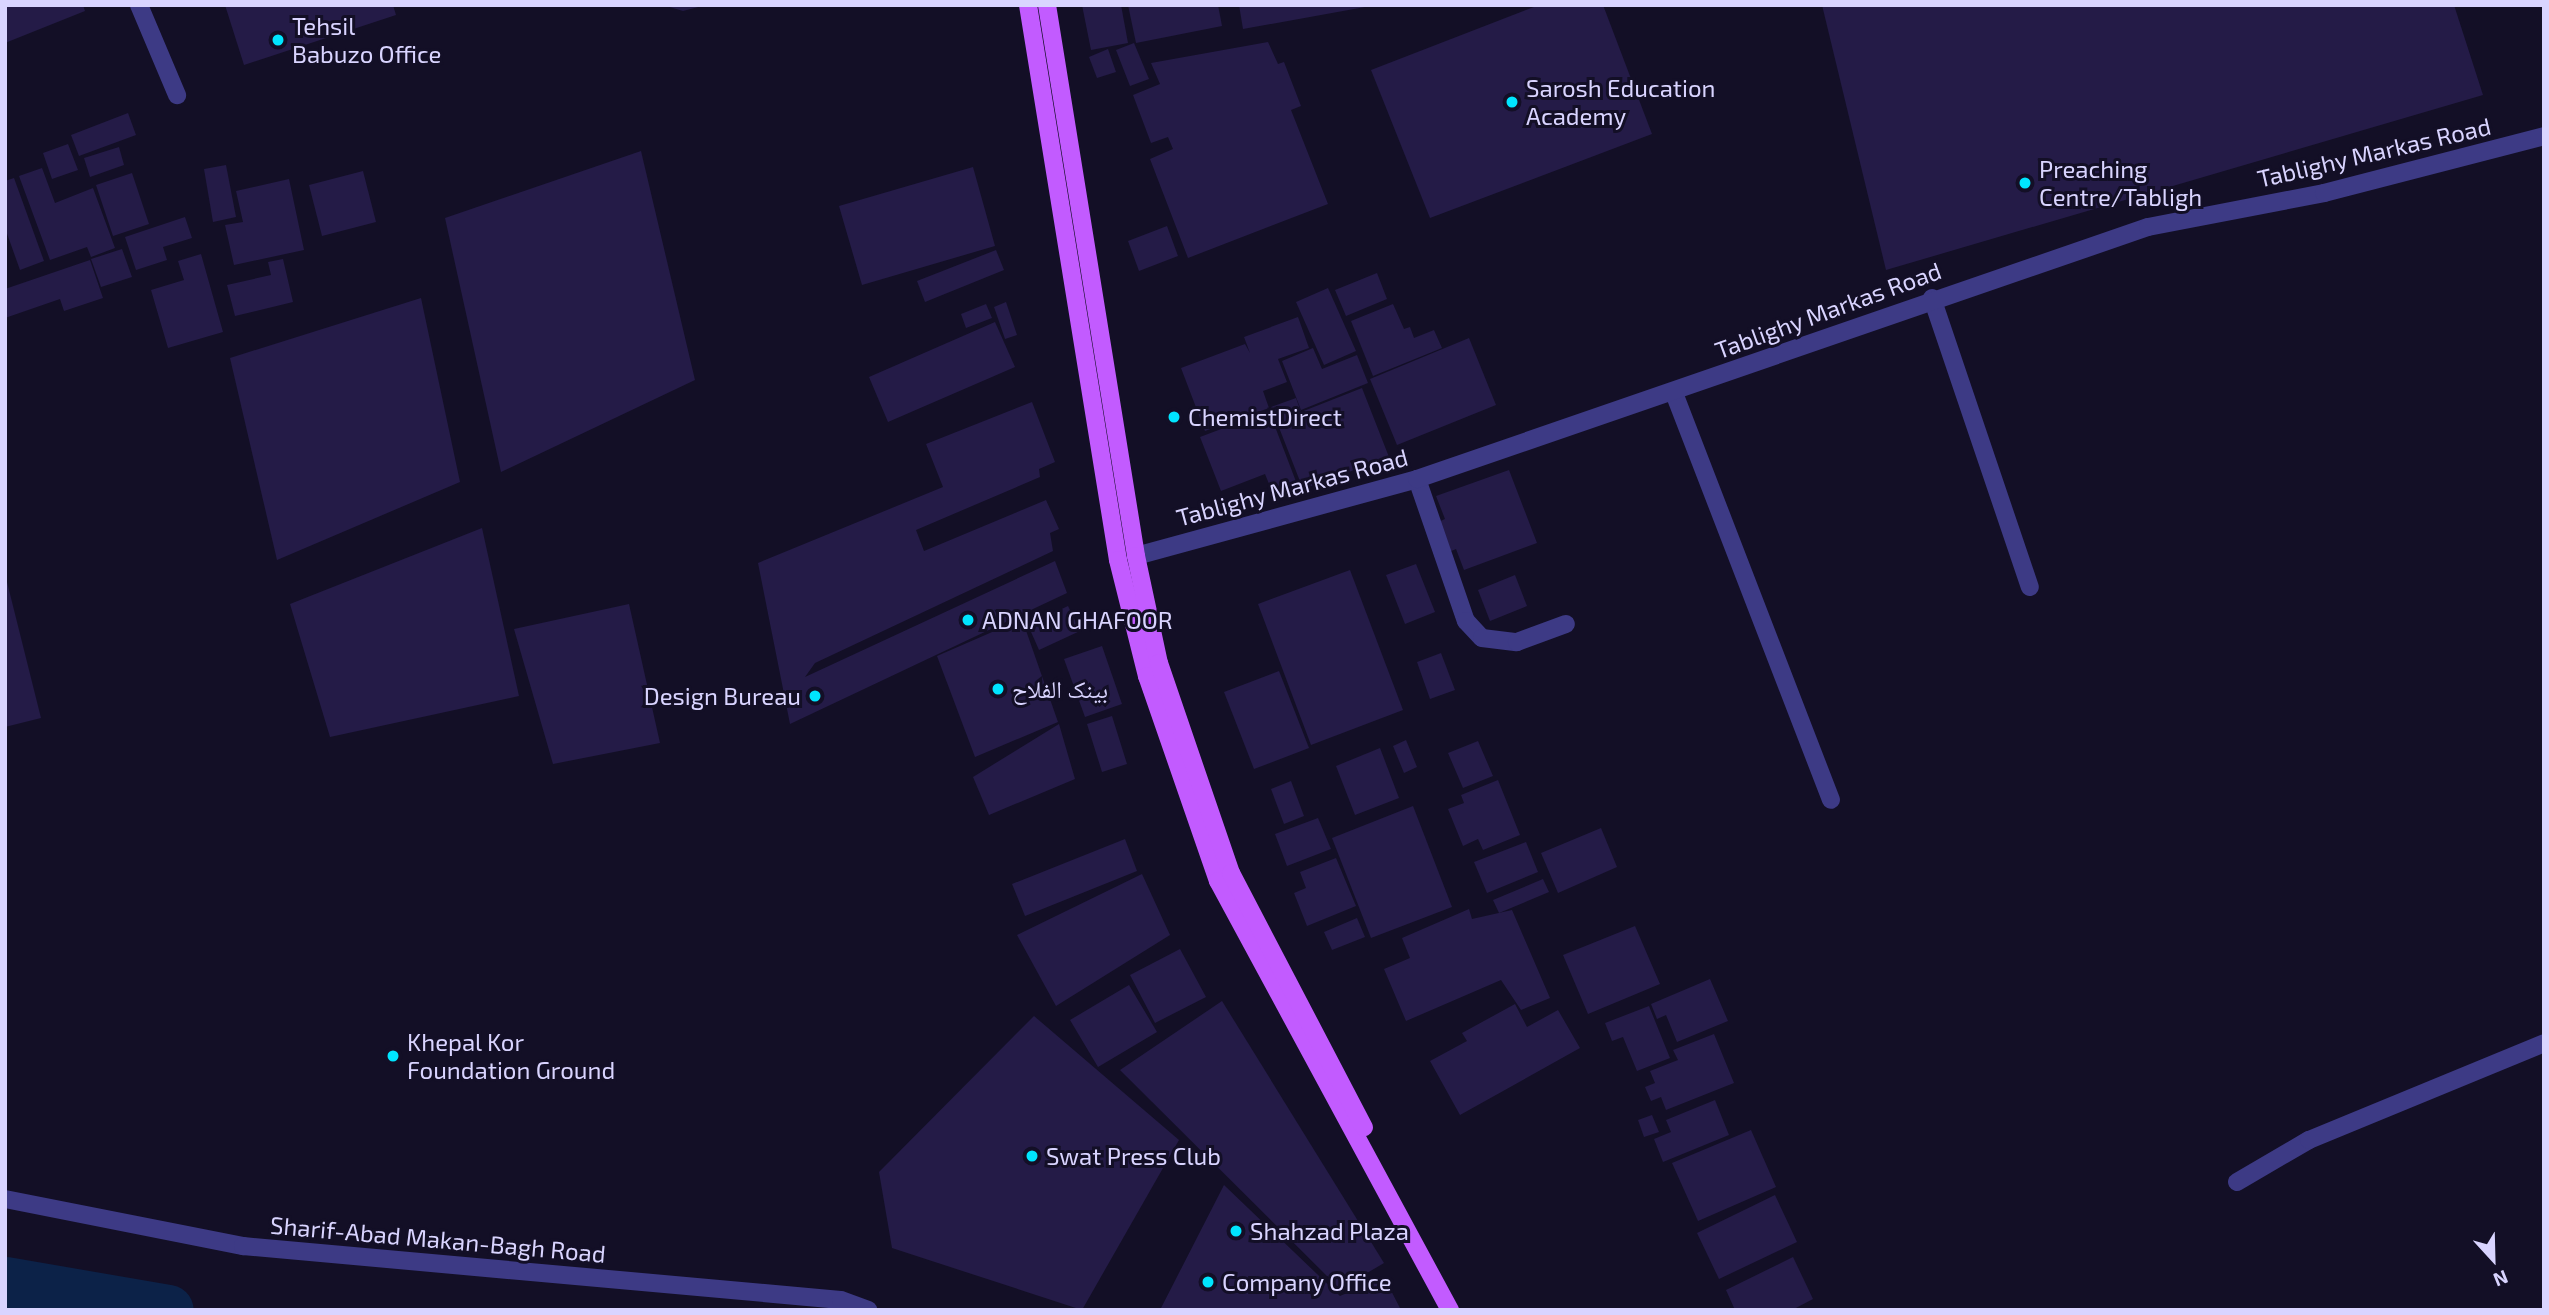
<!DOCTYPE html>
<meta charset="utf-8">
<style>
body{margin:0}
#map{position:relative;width:2549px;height:1315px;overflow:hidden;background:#130f26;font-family:"Exo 2","Noto Naskh Arabic",sans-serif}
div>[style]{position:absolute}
.canal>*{height:51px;margin:-25.5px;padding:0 25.5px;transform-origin:25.5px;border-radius:25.5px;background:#0c2248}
.building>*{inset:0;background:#241b47}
.minor>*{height:18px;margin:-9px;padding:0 9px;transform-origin:9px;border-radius:9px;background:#3d3a85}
.major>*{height:18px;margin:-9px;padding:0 9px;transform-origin:9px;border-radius:9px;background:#c25bff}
.dots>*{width:19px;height:19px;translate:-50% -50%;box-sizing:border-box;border:4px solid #130f26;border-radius:50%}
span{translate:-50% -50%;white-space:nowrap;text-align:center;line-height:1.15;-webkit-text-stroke:6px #130f26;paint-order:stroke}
.poi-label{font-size:24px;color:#d9d4ff}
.left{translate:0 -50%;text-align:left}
.right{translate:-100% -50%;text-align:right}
.street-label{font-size:24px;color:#d9d4ff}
.frame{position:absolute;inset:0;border:7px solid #d9d4ff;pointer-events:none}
.north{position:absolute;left:2458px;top:1224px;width:70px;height:70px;-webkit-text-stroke:5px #130f26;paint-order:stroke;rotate:158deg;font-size:19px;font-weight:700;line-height:28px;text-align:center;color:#d9d4ff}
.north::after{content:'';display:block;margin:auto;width:24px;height:32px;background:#d9d4ff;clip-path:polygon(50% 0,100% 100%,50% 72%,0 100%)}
</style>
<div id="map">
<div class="canal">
<i style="left:5px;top:1282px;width:165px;rotate:9.7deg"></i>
</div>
<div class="building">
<i style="clip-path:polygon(5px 5px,83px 5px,85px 11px,5px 43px)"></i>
<i style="clip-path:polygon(225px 5px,393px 5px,396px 15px,244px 65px)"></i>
<i style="clip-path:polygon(663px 5px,702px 5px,702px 6px,683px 11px)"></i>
<i style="clip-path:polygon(1082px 5px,1121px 5px,1128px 43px,1091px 50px)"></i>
<i style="clip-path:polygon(1128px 5px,1218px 5px,1222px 26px,1136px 43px)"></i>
<i style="clip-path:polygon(1239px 5px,1365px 5px,1365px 7px,1243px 29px)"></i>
<i style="clip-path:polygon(1539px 5px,1603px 5px,1652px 134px,1430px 218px,1371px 70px)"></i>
<i style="clip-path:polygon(1822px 5px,2454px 5px,2483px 95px,1886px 270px)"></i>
<i style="clip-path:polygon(1268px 42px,1278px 64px,1284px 62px,1301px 106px,1291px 110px,1328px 204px,1188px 258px,1150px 159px,1173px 149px,1168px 137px,1151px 143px,1133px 95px,1160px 84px,1151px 63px)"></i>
<i style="clip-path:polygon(1134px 43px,1149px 79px,1130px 86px,1116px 50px)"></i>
<i style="clip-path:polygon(1108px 49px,1116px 72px,1097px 78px,1089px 57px)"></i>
<i style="clip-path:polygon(128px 113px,136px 135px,79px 156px,71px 135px)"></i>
<i style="clip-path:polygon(68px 144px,78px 170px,52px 179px,43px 153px)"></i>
<i style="clip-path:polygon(119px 147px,124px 165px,90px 177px,84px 158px)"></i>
<i style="clip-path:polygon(641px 151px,695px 380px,501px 472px,445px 218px)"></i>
<i style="clip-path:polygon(226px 165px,236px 217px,213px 222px,204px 169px)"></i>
<i style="clip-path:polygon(973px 167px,995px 246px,862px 285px,839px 206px)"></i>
<i style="clip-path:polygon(42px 168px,55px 203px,93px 188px,115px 248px,91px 257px,87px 247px,50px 260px,19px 176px)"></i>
<i style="clip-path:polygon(363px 171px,376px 222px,322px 236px,309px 185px)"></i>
<i style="clip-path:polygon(132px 173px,149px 224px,113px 236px,96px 185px)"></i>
<i style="clip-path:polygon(14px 178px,44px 261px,20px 270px,5px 228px,5px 181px)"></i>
<i style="clip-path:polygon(289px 179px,304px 250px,234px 265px,225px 225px,243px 222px,236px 191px)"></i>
<i style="clip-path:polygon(185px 217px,192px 238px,163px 247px,167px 260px,136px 270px,125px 237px)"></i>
<i style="clip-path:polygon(1167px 226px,1178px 256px,1139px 271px,1128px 241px)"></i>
<i style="clip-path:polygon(122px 249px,132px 277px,101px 287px,91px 259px)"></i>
<i style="clip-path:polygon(996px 250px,1004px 270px,925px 302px,917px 281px)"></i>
<i style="clip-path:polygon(201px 254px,223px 332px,168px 348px,151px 290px,184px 280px,178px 261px)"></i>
<i style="clip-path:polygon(283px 259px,293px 302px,235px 316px,227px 285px,271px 275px,268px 262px)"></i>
<i style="clip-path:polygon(90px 260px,103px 298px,64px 311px,60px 299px,5px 318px,5px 289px)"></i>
<i style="clip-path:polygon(1377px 273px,1387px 299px,1346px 316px,1335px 290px)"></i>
<i style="clip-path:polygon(1328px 288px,1356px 351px,1324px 365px,1296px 302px)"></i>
<i style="clip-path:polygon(421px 298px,460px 482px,277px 560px,230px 358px)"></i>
<i style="clip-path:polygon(1006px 302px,1017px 335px,1005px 339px,994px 307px)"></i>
<i style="clip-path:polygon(986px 304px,992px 318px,966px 328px,961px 314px)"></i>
<i style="clip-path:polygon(1393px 304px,1404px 329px,1410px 327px,1414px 338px,1434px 330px,1442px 348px,1373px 376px,1351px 321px)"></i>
<i style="clip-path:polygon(1298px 317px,1309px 348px,1278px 359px,1287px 382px,1263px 391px,1269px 408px,1205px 431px,1181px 368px,1245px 344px,1250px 353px,1244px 337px)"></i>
<i style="clip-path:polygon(995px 322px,1015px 367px,888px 422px,869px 377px)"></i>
<i style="clip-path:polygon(1469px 338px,1496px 405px,1397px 445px,1370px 379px)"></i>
<i style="clip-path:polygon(1313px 348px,1322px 369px,1357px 355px,1368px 383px,1301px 410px,1282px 361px)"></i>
<i style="clip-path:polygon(1362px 388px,1389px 457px,1303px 489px,1271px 407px,1296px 398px,1301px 412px)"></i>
<i style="clip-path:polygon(1032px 402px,1055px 462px,1039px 469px,1040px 477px,916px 530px,924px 551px,1046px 500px,1059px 529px,1050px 533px,1053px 551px,815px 663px,805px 677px,1055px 561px,1067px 593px,790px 724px,758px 563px,943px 487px,926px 444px)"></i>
<i style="clip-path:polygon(1269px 411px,1300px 492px,1276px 501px,1265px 474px,1221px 491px,1200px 437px)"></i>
<i style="clip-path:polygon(1509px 470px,1537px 543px,1464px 570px,1456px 549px,1449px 552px,1438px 522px,1445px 519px,1436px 496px)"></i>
<i style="clip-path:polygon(482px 528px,519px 696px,330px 737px,290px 604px)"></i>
<i style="clip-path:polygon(1416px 564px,1435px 612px,1405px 624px,1386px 575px)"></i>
<i style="clip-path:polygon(1350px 570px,1403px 710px,1311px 745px,1258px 604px)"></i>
<i style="clip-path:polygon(5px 574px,41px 718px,5px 727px)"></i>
<i style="clip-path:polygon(1515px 575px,1527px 606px,1490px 621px,1478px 590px)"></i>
<i style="clip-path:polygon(629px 604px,660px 743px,553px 764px,514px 629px)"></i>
<i style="clip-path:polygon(1068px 606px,1080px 631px,1039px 650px,1028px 625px)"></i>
<i style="clip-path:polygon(1022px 619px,1058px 722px,975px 757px,937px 656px)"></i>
<i style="clip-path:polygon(1102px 646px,1122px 704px,1085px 717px,1064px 659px)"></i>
<i style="clip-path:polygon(1441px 653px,1455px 690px,1430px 699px,1417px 662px)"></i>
<i style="clip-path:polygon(1279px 671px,1309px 748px,1254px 769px,1224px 692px)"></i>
<i style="clip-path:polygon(1112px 716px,1127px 764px,1102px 772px,1087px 724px)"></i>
<i style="clip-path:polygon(1059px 724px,1075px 779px,989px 815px,973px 777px)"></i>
<i style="clip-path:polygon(1406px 740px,1417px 767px,1404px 773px,1393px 746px)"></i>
<i style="clip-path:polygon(1478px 741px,1493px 776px,1463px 788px,1448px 753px)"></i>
<i style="clip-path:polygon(1380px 748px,1399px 798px,1355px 815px,1336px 766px)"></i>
<i style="clip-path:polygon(1498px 780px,1520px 835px,1483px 850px,1478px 839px,1463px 846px,1448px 809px,1464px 803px,1461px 795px)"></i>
<i style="clip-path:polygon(1291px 781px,1304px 816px,1284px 824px,1271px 789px)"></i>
<i style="clip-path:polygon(1413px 806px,1452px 907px,1371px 938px,1332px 838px)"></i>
<i style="clip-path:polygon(1318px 818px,1331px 849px,1287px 866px,1275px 834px)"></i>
<i style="clip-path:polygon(1601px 828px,1617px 867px,1558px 893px,1541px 853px)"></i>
<i style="clip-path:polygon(1125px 839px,1137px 871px,1025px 916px,1012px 884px)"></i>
<i style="clip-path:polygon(1526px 842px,1538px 872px,1487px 893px,1474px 862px)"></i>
<i style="clip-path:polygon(1336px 858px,1356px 906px,1307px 926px,1294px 893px,1306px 888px,1300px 872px)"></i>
<i style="clip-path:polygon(1142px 874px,1170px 935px,1056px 1006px,1017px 935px)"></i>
<i style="clip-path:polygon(1543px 879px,1549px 892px,1499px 913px,1493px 900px)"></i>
<i style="clip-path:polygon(1469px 909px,1472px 919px,1512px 910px,1550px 998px,1521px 1010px,1501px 980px,1406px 1021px,1384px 969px,1410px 958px,1402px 938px)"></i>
<i style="clip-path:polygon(1357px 918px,1365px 937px,1332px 950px,1324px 932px)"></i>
<i style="clip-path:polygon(1635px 926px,1660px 984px,1588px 1014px,1563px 955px)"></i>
<i style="clip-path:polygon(1180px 949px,1206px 997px,1155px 1023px,1130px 975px)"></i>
<i style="clip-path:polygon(1710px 979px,1728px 1021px,1677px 1042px,1666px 1015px,1657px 1019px,1651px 1004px)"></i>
<i style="clip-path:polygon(1129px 985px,1157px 1032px,1098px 1067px,1070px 1020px)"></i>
<i style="clip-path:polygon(1222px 1001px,1384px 1263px,1340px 1289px,1120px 1070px)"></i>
<i style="clip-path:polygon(1515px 1004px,1527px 1027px,1558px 1010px,1580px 1048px,1460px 1115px,1430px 1061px,1467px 1041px,1462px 1033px)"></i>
<i style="clip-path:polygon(1649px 1006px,1670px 1058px,1637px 1071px,1623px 1037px,1612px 1041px,1605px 1023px)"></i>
<i style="clip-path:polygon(1034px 1016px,1179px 1140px,1082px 1310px,892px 1248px,879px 1172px)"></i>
<i style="clip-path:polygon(1714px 1034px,1734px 1083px,1666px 1110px,1661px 1097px,1651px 1101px,1645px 1087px,1655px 1083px,1650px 1071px,1678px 1060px,1673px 1050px)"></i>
<i style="clip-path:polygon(1715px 1100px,1729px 1135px,1663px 1162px,1654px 1139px,1671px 1132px,1666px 1120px)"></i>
<i style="clip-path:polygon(1652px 1115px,1659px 1132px,1644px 1137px,1638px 1120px)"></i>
<i style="clip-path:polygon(1751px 1130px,1776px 1187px,1698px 1221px,1672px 1163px)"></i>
<i style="clip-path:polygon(1224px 1185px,1340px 1296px,1384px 1277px,1401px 1310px,1160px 1310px)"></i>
<i style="clip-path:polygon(1775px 1195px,1797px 1242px,1719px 1279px,1697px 1233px)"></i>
<i style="clip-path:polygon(1793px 1257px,1813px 1299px,1792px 1310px,1735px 1310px,1726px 1290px)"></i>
</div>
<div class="minor">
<i style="left:139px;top:5px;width:98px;rotate:67.1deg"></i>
<i style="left:1932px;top:298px;width:305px;rotate:71.3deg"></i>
<i style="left:1674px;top:393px;width:436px;rotate:68.9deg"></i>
<i style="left:1417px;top:479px;width:150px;rotate:71deg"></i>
<i style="left:1466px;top:621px;width:23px;rotate:47deg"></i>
<i style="left:1482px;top:638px;width:35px;rotate:7deg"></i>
<i style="left:1517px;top:642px;width:52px;rotate:-20.2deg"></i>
<i style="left:1136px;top:556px;width:291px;rotate:-15.3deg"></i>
<i style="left:1417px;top:479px;width:773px;rotate:-19.02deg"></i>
<i style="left:2148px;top:227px;width:179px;rotate:-10.9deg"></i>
<i style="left:2324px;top:193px;width:227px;rotate:-14.5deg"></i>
<i style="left:2237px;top:1182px;width:83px;rotate:-30.3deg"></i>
<i style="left:2309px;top:1140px;width:254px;rotate:-22.4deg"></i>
<i style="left:5px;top:1199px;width:243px;rotate:11.2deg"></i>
<i style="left:243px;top:1246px;width:600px;rotate:5.16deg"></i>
<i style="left:841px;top:1300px;width:29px;rotate:20deg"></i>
</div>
<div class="major">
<i style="left:1028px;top:5px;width:562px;rotate:80.79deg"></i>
<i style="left:1118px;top:560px;width:120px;rotate:76deg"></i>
<i style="left:1147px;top:676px;width:217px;rotate:70.9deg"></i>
<i style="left:1218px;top:881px;width:488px;rotate:61.6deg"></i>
<i style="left:1047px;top:5px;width:558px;rotate:80.82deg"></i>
<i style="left:1136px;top:556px;width:109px;rotate:77.9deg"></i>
<i style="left:1159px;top:663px;width:222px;rotate:71.1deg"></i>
<i style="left:1231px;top:873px;width:287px;rotate:62.4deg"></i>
</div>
<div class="dots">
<i style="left:278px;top:40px;background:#00e5ff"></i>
<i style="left:1512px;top:102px;background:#00e5ff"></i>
<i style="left:2025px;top:183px;background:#00e5ff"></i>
<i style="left:1174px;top:417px;background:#00e5ff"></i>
<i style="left:968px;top:620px;background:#00e5ff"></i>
<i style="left:998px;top:689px;background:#00e5ff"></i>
<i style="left:815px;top:696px;background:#00e5ff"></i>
<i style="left:393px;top:1056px;background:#00e5ff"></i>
<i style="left:1032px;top:1156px;background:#00e5ff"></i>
<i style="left:1236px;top:1231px;background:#00e5ff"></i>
<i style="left:1208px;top:1282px;background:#00e5ff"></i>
</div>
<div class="poi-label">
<span class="left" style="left:292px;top:40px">Tehsil<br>Babuzo Office</span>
<span class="left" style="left:1526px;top:102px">Sarosh Education<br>Academy</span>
<span class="left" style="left:2039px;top:183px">Preaching<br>Centre/Tabligh</span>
<span class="left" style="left:1188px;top:417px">ChemistDirect</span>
<span class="left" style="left:982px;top:620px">ADNAN GHAFOOR</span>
<span class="left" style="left:1012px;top:689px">بینک الفلاح</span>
<span class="right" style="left:801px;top:696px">Design Bureau</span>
<span class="left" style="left:407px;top:1056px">Khepal Kor<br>Foundation Ground</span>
<span class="left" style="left:1046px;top:1156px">Swat Press Club</span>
<span class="left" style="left:1250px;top:1231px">Shahzad Plaza</span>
<span class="left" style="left:1222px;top:1282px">Company Office</span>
</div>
<div class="street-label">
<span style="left:2374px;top:152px;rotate:-13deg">Tablighy Markas Road</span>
<span style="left:1828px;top:310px;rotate:-20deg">Tablighy Markas Road</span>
<span style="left:1292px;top:487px;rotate:-15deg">Tablighy Markas Road</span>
<span style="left:438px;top:1239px;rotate:5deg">Sharif-Abad Makan-Bagh Road</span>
</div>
<div class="frame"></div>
<div class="north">N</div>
</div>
